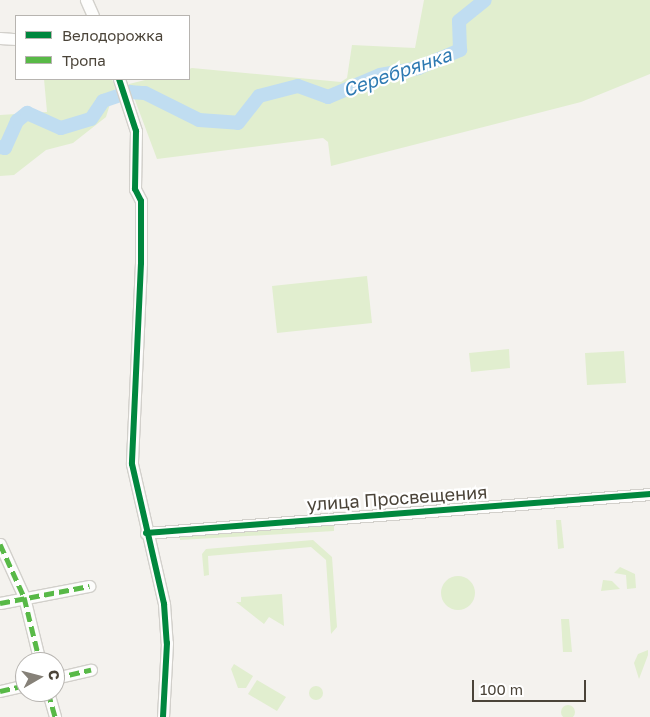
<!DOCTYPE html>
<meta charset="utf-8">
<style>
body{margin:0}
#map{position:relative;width:650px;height:717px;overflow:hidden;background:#f4f2ee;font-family:"Golos Text",sans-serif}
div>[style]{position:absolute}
.green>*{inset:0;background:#e1eecf}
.round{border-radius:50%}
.river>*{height:14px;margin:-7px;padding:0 7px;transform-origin:7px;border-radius:7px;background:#c0ddf1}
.roads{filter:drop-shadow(1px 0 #d2d0cb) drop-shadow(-1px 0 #d2d0cb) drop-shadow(0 1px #d2d0cb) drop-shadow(0 -1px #d2d0cb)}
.minor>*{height:11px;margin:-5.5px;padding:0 5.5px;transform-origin:5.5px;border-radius:5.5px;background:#fdfdfc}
.quiet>*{height:5px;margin-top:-2.5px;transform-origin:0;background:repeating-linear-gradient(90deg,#58b947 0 10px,transparent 0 15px)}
.cycleway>*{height:6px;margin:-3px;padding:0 3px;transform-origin:3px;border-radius:3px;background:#00873e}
span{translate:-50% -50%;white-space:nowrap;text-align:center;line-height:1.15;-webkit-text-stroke:4.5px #fff;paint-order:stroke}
.street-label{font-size:18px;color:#4b4439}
.water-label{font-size:19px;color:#2e7ab2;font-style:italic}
.legend{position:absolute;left:15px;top:15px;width:175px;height:65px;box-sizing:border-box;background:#fff;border:1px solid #b7b4b0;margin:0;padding:6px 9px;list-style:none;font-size:15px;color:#4b4439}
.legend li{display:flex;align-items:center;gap:10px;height:25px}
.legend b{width:25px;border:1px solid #b7b4b0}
.north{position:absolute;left:15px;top:652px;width:50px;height:50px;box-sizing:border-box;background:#fff;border:1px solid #b7b4b0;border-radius:50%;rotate:82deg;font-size:14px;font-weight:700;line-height:20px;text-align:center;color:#4b4439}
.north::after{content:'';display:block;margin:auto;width:18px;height:22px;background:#868178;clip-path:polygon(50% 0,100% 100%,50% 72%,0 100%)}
.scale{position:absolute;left:472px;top:680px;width:114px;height:22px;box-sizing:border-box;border:2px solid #4b4439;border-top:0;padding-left:6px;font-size:15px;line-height:18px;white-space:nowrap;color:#4b4439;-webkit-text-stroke:4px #fff;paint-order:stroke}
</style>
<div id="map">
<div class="green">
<i style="clip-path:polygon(424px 0,650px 0,650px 74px,581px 102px,331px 166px,328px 142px,323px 138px,157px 159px,129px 84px,149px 79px,189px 79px,189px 69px,192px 68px,341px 82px,347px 78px,352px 45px,415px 48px)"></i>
<i style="clip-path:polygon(44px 79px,112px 79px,115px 88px,106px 117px,73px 143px,46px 150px,14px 175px,0 176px,0 115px,47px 112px)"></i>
<i style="clip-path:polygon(367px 276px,372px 323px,277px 333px,272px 286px)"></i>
<i style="clip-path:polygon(509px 349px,510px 368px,471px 372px,469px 353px)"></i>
<i style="clip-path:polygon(624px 351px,626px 383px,587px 385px,585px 353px)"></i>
<i style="clip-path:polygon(556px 520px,561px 520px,564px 548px,558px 549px)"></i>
<i style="clip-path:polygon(334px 523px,334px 531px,180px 540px,180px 533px)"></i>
<i style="clip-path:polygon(313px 540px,332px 557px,337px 627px,331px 634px,326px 560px,311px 547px,208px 556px,209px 575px,204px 576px,202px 554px,206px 549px)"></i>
<i style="clip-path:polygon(620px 567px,635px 574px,636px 588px,627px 589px,626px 575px,614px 573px)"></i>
<i class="round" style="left:441px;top:576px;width:34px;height:34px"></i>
<i style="clip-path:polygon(603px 580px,612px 581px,620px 589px,601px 591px)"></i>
<i style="clip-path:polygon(282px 594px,284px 626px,269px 617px,264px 624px,236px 602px,241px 602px,241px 597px)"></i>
<i style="clip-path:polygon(561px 619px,569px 619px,572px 652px,563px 652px)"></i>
<i style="clip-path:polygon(648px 650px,648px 655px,639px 679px,634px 663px,638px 654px)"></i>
<i style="clip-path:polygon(234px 664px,253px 676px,246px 688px,238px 688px,231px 669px)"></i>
<i style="clip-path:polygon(257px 680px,286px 697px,277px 711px,248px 694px)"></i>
<i class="round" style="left:309px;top:686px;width:14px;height:14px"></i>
<i class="round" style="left:561px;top:705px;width:14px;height:14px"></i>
</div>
<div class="river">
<i style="left:0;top:147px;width:5px;rotate:11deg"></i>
<i style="left:5px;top:148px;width:30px;rotate:-66deg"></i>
<i style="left:17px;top:121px;width:13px;rotate:-39deg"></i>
<i style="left:27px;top:113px;width:37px;rotate:24deg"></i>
<i style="left:61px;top:128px;width:31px;rotate:-17deg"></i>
<i style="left:91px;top:119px;width:22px;rotate:-56deg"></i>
<i style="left:103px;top:101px;width:28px;rotate:-19deg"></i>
<i style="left:129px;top:92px;width:16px;rotate:4deg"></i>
<i style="left:145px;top:93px;width:60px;rotate:26.6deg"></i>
<i style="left:199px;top:120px;width:39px;rotate:4deg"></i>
<i style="left:238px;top:123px;width:34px;rotate:-52deg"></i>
<i style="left:259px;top:96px;width:40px;rotate:-14.4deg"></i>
<i style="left:298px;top:86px;width:32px;rotate:20deg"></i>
<i style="left:328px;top:97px;width:56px;rotate:-22.9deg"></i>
<i style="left:380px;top:75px;width:39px;rotate:-10deg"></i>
<i style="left:418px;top:68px;width:46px;rotate:-23.2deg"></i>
<i style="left:460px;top:50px;width:29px;rotate:-92deg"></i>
<i style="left:459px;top:21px;width:33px;rotate:-39deg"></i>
</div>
<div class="roads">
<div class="minor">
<i style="left:86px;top:0;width:17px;rotate:66deg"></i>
<i style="left:0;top:38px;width:16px;rotate:4deg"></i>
<i style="left:119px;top:79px;width:55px;rotate:71.9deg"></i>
<i style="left:136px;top:131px;width:58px;rotate:91deg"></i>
<i style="left:135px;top:189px;width:13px;rotate:63deg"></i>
<i style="left:141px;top:201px;width:62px;rotate:90deg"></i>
<i style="left:141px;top:263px;width:201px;rotate:92.6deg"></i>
<i style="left:132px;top:464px;width:144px;rotate:77.1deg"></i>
<i style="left:164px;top:604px;width:39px;rotate:86deg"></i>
<i style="left:167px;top:643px;width:74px;rotate:93.1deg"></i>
<i style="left:146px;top:533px;width:506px;rotate:-4.42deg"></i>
<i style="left:0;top:544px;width:58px;rotate:65.6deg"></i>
<i style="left:24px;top:597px;width:67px;rotate:76.2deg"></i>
<i style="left:0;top:603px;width:91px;rotate:-10.8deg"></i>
<i style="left:55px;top:678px;width:37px;rotate:-13deg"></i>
<i style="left:0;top:691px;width:26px;rotate:-13deg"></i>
<i style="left:48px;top:692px;width:26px;rotate:74deg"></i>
</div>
</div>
<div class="quiet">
<i style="left:0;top:544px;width:58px;rotate:65.6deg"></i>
<i style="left:24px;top:597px;width:67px;rotate:76.2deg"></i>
<i style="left:0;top:603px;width:91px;rotate:-10.8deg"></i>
<i style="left:55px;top:678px;width:37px;rotate:-13deg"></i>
<i style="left:0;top:691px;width:26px;rotate:-13deg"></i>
<i style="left:48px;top:692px;width:26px;rotate:74deg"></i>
</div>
<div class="cycleway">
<i style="left:119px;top:79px;width:55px;rotate:71.9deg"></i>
<i style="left:136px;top:131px;width:58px;rotate:91deg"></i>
<i style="left:135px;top:189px;width:13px;rotate:63deg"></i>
<i style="left:141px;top:201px;width:62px;rotate:90deg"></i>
<i style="left:141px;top:263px;width:201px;rotate:92.6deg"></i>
<i style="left:132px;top:464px;width:144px;rotate:77.1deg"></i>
<i style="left:164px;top:604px;width:39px;rotate:86deg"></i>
<i style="left:167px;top:643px;width:74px;rotate:93.1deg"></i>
<i style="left:146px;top:533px;width:506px;rotate:-4.42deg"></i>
</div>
<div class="street-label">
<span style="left:397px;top:498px;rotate:-4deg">улица Просвещения</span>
</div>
<div class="water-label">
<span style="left:397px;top:72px;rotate:-19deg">Серебрянка</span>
</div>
<ul class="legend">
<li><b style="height:6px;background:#00873e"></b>Велодорожка</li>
<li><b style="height:6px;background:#58b947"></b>Тропа</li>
</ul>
<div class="north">С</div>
<div class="scale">100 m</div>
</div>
